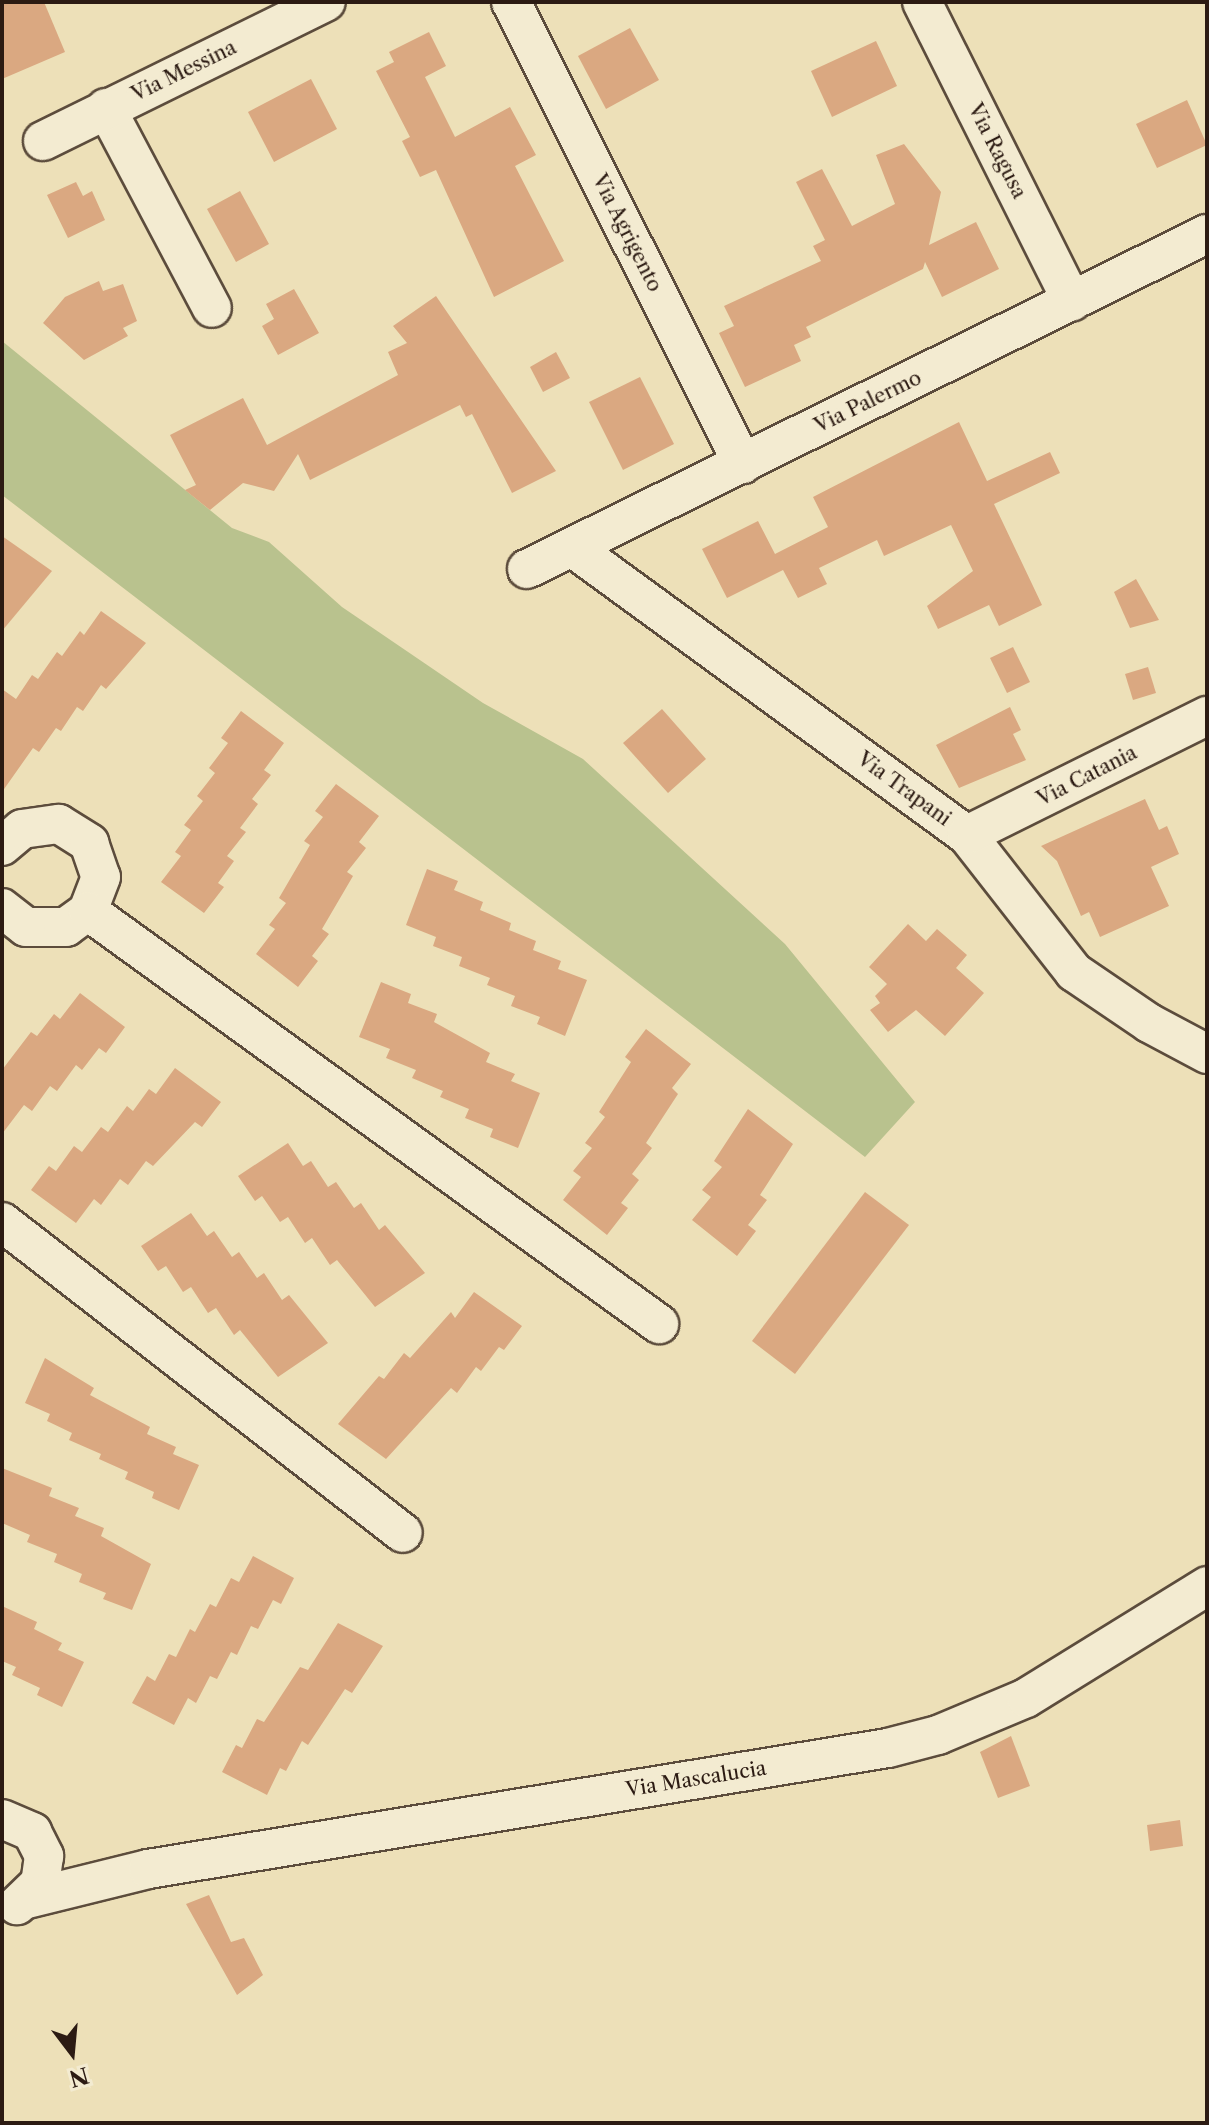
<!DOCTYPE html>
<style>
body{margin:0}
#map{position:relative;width:1209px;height:2125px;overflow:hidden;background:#ede0b8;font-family:"Libre Caslon Text",serif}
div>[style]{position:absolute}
.green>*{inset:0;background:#b9c28e}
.building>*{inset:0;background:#daa881}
.roads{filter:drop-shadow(2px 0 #5c4c3c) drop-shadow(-2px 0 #5c4c3c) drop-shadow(0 2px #5c4c3c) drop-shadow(0 -2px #5c4c3c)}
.minor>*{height:38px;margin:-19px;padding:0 19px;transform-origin:19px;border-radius:19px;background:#f3ebd1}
span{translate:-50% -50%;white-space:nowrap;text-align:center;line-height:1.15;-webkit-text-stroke:6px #f3ebd1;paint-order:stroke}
.street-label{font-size:20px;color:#2c1b13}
.frame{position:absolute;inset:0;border:4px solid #2c1b13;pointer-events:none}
.north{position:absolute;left:32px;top:2013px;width:80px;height:80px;-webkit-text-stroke:6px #f3ebd1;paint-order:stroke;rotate:164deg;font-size:22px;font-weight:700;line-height:32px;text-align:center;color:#2c1b13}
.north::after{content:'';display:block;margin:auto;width:28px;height:36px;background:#2c1b13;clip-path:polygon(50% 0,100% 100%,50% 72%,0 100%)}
</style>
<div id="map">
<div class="green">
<i style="clip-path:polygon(2px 341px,232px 528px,269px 542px,342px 607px,483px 703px,583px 759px,785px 944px,915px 1102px,865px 1157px,2px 495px)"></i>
</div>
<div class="building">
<i style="clip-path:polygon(2px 2px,44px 2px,65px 52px,2px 79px)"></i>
<i style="clip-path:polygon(630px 28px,659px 80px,606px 109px,578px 56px)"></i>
<i style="clip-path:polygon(429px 32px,446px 66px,425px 77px,455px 137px,510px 107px,536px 155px,515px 166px,564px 261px,494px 297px,436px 170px,420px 177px,402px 141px,410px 137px,376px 71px,394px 62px,389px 52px)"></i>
<i style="clip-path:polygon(876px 41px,897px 86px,832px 117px,811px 71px)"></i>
<i style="clip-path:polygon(311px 79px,337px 129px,274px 162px,248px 112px)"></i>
<i style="clip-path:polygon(1187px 100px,1207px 145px,1157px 168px,1136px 124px)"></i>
<i style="clip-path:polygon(904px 144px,941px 192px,929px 245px,976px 222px,999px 269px,942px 297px,925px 262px,923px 269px,806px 327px,811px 337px,794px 345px,801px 361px,745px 387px,719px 333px,734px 326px,724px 306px,821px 261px,813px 246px,825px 240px,796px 182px,822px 169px,852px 226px,895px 204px,876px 155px)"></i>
<i style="clip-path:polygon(76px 182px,83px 196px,92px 191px,105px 220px,68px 238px,47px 195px)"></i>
<i style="clip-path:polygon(240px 191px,269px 244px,236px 262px,207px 209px)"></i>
<i style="clip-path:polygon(99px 281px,103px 291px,123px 284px,137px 321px,123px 328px,128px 336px,84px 360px,43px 323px,65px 297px)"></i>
<i style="clip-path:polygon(294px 289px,319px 333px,278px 355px,262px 326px,274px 319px,266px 304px)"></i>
<i style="clip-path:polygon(436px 296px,556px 471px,512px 493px,472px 414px,466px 417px,460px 405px,310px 480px,298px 454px,274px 491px,243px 483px,210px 510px,185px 490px,196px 485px,170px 435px,243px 398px,267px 445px,398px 375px,388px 352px,407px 343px,393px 326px)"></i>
<i style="clip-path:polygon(556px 352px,570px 378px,543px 392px,530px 367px)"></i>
<i style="clip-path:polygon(640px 377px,674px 444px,623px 470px,589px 402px)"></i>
<i style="clip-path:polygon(959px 422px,987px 481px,1050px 452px,1060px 473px,994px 504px,1042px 605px,999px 626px,989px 605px,938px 629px,927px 606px,973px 571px,951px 525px,884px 556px,877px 540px,819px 568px,827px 584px,798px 598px,783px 570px,727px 598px,702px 549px,758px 521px,775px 554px,828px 527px,813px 497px)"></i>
<i style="clip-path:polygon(2px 536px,52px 571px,2px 631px)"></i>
<i style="clip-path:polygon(1136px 579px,1159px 620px,1130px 628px,1114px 592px)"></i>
<i style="clip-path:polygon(101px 611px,146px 643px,106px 689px,101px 685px,83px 711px,77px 707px,61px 731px,56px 728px,39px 752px,33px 748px,2px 792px,2px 689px,16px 699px,32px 675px,38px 679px,57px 652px,62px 656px,80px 631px,84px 635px)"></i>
<i style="clip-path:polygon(1013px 647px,1030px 682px,1007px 693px,990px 658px)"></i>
<i style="clip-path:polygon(1148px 667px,1156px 693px,1133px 700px,1125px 674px)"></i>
<i style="clip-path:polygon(1010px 707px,1021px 730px,1013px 734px,1026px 760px,959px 788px,936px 745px)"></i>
<i style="clip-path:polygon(662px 709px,706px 759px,668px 793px,623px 743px)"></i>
<i style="clip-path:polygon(241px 711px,284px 743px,264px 770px,271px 775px,252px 799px,258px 804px,240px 828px,246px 832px,227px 856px,234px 861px,218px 883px,224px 887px,204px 913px,161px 882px,181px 856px,175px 852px,191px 830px,184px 825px,203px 801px,197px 796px,215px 773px,209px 768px,228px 743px,221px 738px)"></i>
<i style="clip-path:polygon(336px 784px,379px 816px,359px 842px,366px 848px,347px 872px,353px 876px,322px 929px,329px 934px,312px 956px,318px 961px,298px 987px,256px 954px,275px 929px,269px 925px,286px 903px,279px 898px,310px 845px,304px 841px,323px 817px,315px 811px)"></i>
<i style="clip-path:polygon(1145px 799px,1159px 830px,1167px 826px,1179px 854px,1151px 867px,1169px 906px,1100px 937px,1089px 912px,1081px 916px,1057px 861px,1041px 846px)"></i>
<i style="clip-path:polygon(427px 869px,458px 881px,454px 890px,483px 902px,480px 910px,511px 923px,509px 930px,536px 941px,533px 950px,561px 961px,558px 969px,587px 980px,565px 1036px,537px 1024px,540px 1017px,511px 1006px,515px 996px,487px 985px,490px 978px,459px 966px,462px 957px,433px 946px,436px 937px,406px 925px)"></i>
<i style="clip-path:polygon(908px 924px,926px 941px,937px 929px,967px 955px,956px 968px,984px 993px,945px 1036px,916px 1010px,888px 1032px,870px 1010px,880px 1003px,875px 996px,887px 984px,869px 967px)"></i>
<i style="clip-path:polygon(381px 982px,411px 994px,408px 1003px,437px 1014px,434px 1022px,490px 1053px,486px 1062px,515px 1074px,511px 1081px,540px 1093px,518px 1148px,490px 1137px,493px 1129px,465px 1118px,469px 1109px,440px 1097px,443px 1091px,412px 1078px,416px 1070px,386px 1058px,390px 1049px,359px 1037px)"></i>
<i style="clip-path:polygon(80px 993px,125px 1027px,106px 1053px,99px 1048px,82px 1070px,76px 1065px,57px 1091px,50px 1086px,32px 1111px,24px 1105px,2px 1134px,2px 1070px,31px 1032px,37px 1036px,54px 1014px,60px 1019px)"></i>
<i style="clip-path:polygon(646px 1029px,691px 1064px,672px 1088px,678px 1094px,646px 1143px,652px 1148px,632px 1174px,639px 1180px,621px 1203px,628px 1208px,607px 1235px,563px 1200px,581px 1177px,573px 1171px,592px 1148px,585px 1143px,605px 1117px,599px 1112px,631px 1062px,625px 1057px)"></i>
<i style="clip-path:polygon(175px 1068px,221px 1102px,202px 1127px,195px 1122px,153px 1166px,146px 1161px,128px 1185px,120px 1179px,101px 1205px,94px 1199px,76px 1223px,31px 1190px,49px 1166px,56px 1171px,74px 1146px,82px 1152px,101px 1127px,108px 1132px,127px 1106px,133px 1111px,149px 1089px,156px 1094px)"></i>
<i style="clip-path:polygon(748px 1109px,793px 1144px,760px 1195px,767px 1200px,748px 1225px,756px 1231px,737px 1256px,692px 1220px,711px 1197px,702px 1190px,722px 1167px,714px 1161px)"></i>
<i style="clip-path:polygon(288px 1143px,303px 1166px,311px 1161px,328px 1187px,336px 1182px,354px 1208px,361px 1203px,379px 1230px,385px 1225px,425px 1273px,375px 1307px,337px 1260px,330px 1265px,312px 1238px,305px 1243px,288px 1217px,280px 1222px,262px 1196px,255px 1201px,238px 1176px)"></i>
<i style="clip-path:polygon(865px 1192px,909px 1225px,795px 1374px,752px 1341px)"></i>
<i style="clip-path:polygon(191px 1213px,207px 1236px,214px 1231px,232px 1257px,239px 1252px,257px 1278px,264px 1273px,282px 1300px,289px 1295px,328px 1343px,278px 1377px,240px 1330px,234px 1335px,216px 1308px,208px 1313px,191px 1287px,183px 1292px,166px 1266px,158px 1271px,141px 1246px)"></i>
<i style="clip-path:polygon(474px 1292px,522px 1326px,504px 1350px,499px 1347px,481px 1371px,476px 1367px,457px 1393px,451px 1388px,386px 1459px,338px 1424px,379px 1376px,384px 1379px,404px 1353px,410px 1358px,451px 1312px,455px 1318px)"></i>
<i style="clip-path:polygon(45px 1358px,94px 1388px,90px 1395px,150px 1427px,147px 1434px,176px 1447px,173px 1454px,199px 1465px,179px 1510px,152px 1498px,154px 1492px,125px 1479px,128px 1472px,99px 1459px,101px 1454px,69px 1440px,72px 1433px,47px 1421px,50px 1414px,25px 1403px)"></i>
<i style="clip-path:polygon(2px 1468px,52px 1488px,49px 1496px,79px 1508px,75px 1516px,104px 1528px,101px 1536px,151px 1564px,132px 1610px,103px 1599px,106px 1593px,79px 1582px,82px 1574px,54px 1562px,57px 1554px,27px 1542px,30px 1535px,2px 1523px)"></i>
<i style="clip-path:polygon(253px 1556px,294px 1578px,281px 1604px,273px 1600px,258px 1629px,251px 1626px,237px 1655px,231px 1652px,217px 1679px,210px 1676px,196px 1703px,188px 1698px,174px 1725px,132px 1703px,147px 1676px,155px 1681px,169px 1654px,176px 1657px,190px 1629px,195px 1632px,210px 1604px,216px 1607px,231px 1578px,239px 1582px)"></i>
<i style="clip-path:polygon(2px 1606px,37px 1622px,34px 1629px,62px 1643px,58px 1650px,84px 1662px,62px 1707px,37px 1695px,40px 1688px,12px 1675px,16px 1667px,2px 1661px)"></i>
<i style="clip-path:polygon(338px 1623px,383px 1646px,352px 1693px,345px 1689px,308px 1745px,302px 1741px,286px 1771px,280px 1768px,267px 1795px,222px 1772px,236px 1745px,242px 1748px,257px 1719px,264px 1722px,300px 1667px,308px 1670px)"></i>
<i style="clip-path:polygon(1011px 1736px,1030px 1786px,998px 1798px,980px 1752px)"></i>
<i style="clip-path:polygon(1180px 1820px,1183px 1846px,1150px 1851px,1147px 1825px)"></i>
<i style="clip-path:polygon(209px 1895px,231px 1942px,244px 1938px,263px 1975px,237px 1995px,186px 1904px)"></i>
</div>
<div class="roads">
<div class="minor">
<i style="left:511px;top:2px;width:517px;rotate:63.34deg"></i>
<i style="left:922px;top:2px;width:335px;rotate:63.4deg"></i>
<i style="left:106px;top:108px;width:226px;rotate:62.1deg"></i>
<i style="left:43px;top:141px;width:315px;rotate:-26.2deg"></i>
<i style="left:573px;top:548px;width:487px;rotate:36.1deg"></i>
<i style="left:967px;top:835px;width:174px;rotate:52deg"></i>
<i style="left:1074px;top:972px;width:91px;rotate:34.2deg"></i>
<i style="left:1149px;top:1023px;width:66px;rotate:28.1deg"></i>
<i style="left:527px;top:569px;width:758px;rotate:-26.23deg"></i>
<i style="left:967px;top:835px;width:268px;rotate:-26.4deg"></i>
<i style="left:2px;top:846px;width:26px;rotate:-40deg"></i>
<i style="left:22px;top:829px;width:37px;rotate:-8deg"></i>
<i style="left:59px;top:824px;width:36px;rotate:32deg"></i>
<i style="left:89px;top:843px;width:36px;rotate:71deg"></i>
<i style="left:101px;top:877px;width:36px;rotate:111deg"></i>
<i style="left:88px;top:911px;width:27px;rotate:144deg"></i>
<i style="left:66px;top:927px;width:40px;rotate:180deg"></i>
<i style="left:26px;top:927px;width:31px;rotate:-142deg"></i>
<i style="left:88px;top:911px;width:705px;rotate:35.88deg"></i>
<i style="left:2px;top:1222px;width:507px;rotate:37.8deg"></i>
<i style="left:2px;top:1819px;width:33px;rotate:23deg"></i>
<i style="left:32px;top:1832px;width:27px;rotate:63deg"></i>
<i style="left:44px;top:1856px;width:27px;rotate:98deg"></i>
<i style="left:40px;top:1883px;width:32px;rotate:136deg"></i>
<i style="left:27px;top:1899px;width:125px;rotate:-13.9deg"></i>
<i style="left:148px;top:1869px;width:750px;rotate:-9.29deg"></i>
<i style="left:888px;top:1748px;width:52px;rotate:-14.6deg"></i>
<i style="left:938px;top:1735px;width:95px;rotate:-22.8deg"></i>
<i style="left:1026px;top:1698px;width:213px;rotate:-31.7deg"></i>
</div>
</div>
<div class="street-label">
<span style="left:184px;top:71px;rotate:-26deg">Via Messina</span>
<span style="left:997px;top:151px;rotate:63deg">Via Ragusa</span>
<span style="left:627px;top:233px;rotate:63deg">Via Agrigento</span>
<span style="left:868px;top:402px;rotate:-26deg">Via Palermo</span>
<span style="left:1087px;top:776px;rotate:-27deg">Via Catania</span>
<span style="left:904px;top:789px;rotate:36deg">Via Trapani</span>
<span style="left:696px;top:1779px;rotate:-9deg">Via Mascalucia</span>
</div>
<div class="frame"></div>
<div class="north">N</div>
</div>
